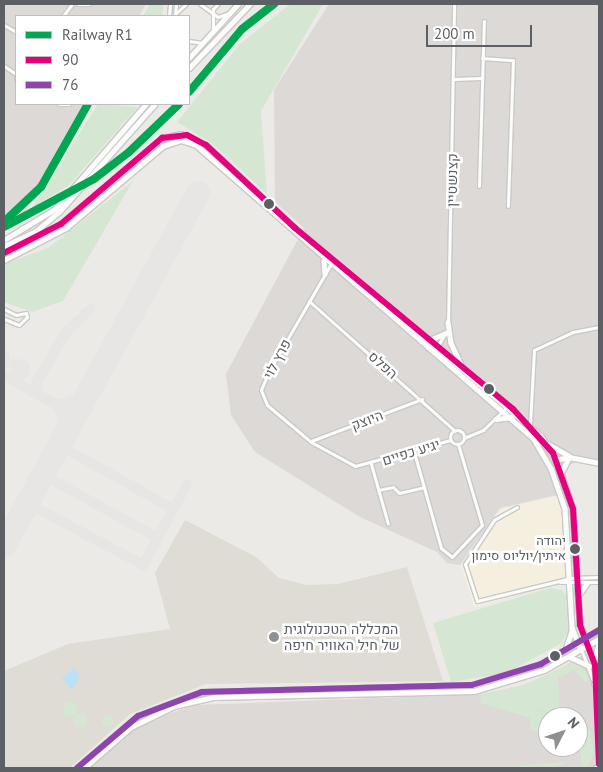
<!DOCTYPE html>
<meta charset="utf-8">
<style>
body{margin:0}
#map{position:relative;width:603px;height:772px;overflow:hidden;background:#eceae6;font-family:"PT Sans",Heebo,sans-serif}
div>[style]{position:absolute}
.commercial>*{inset:0;background:#f5efe0}
.industrial>*{inset:0;background:#dcd9d6}
.education>*{inset:0;background:#dfdcd6}
.green>*{inset:0;background:#d5e7d2}
.round{border-radius:50%}
.water>*{inset:0;background:#bce0f5}
.taxiway>*{height:10px;margin:-5px;padding:0 5px;transform-origin:5px;border-radius:5px;background:#e7e6e4}
.runway>*{height:24px;margin:-12px;padding:0 12px;transform-origin:12px;border-radius:12px;background:#e7e6e4}
.roads{filter:drop-shadow(1px 0 #c8c9c8) drop-shadow(-1px 0 #c8c9c8) drop-shadow(0 1px #c8c9c8) drop-shadow(0 -1px #c8c9c8)}
.street>*{height:3px;margin:-1.5px;padding:0 1.5px;transform-origin:1.5px;border-radius:1.5px;background:#fcfcfb}
.street>.ring{margin:-1.5px;padding:0;box-sizing:content-box;background:none;border:3px solid #fcfcfb;border-radius:50%}
.secondary>*{height:4.5px;margin:-2.25px;padding:0 2.25px;transform-origin:2.25px;border-radius:2.25px;background:#fcfcfb}
.bus-1>*{height:6px;margin:-3px;padding:0 3px;transform-origin:3px;border-radius:3px;background:#e5007d}
.bus-2>*{height:6px;margin:-3px;padding:0 3px;transform-origin:3px;border-radius:3px;background:#8e44ad}
.rail-1>*{height:8px;margin:-4px;padding:0 4px;transform-origin:4px;border-radius:4px;background:#00a651}
.dots>*{width:14px;height:14px;translate:-50% -50%;box-sizing:border-box;border:2px solid #fff;border-radius:50%}
span{translate:-50% -50%;white-space:nowrap;text-align:center;line-height:1.15;-webkit-text-stroke:5px #fff;paint-order:stroke}
.bus-label{font-size:13px;color:#5c6064}
.right{translate:-100% -50%;text-align:right}
.street-label{font-size:14px;color:#5c6064}
.poi-label{font-size:14px;color:#5c6064}
.left{translate:0 -50%;text-align:left}
.frame{position:absolute;inset:0;border:5px solid #5c6064;pointer-events:none}
.legend{position:absolute;left:15px;top:15px;width:175px;height:90px;box-sizing:border-box;background:#fff;border:1px solid #bebfc1;margin:0;padding:6px 9px;list-style:none;font-size:15px;color:#5c6064}
.legend li{display:flex;align-items:center;gap:10px;height:25px}
.legend b{width:25px;border:1px solid #bebfc1}
.north{position:absolute;left:538px;top:707px;width:50px;height:50px;box-sizing:border-box;background:#fff;border:1px solid #bebfc1;border-radius:50%;rotate:49deg;font-size:14px;font-weight:700;line-height:20px;text-align:center;color:#5c6064}
.north::after{content:'';display:block;margin:auto;width:18px;height:22px;background:#8e9092;clip-path:polygon(50% 0,100% 100%,50% 72%,0 100%)}
.scale{position:absolute;left:426px;top:25px;width:106px;height:22px;box-sizing:border-box;border:2px solid #5c6064;border-top:0;padding-left:6px;font-size:15px;line-height:18px;white-space:nowrap;color:#5c6064;-webkit-text-stroke:4px #fff;paint-order:stroke}
</style>
<div id="map">
<div class="commercial">
<i style="clip-path:polygon(559px 495px,567px 523px,569px 578px,474px 608px,461px 566px,490px 521px,502px 509px)"></i>
</div>
<div class="industrial">
<i style="clip-path:polygon(4px 4px,146px 4px,139px 16px,16px 16px,16px 104px,90px 104px,41px 192px,25px 211px,4px 223px)"></i>
<i style="clip-path:polygon(329px 4px,599px 4px,599px 465px,579px 461px,564px 467px,570px 492px,500px 508px,460px 565px,447px 563px,437px 552px,360px 517px,255px 452px,231px 415px,226px 374px,304px 228px,275px 202px,274px 90px)"></i>
<i style="clip-path:polygon(evenodd,599px 646px,599px 768px,89px 768px,140px 723px,196px 705px,483px 694px,537px 682px,599px 646px,548px 717px,578px 717px,578px 747px,548px 747px,548px 717px)"></i>
</div>
<div class="education">
<i style="clip-path:polygon(185px 520px,256px 557px,279px 578px,307px 585px,338px 584px,407px 567px,443px 681px,206px 684px,130px 714px,70px 768px,4px 768px,4px 671px,68px 644px,170px 629px,155px 573px)"></i>
</div>
<div class="green">
<i style="clip-path:polygon(150px 4px,164px 4px,162px 16px,143px 16px)"></i>
<i style="clip-path:polygon(290px 4px,323px 4px,261px 111px,267px 194px,213px 144px,177px 122px,239px 45px)"></i>
<i style="clip-path:polygon(98px 104px,138px 107px,68px 186px,33px 207px)"></i>
<i style="clip-path:polygon(133px 181px,63px 301px,32px 312px,4px 302px,4px 264px,48px 248px)"></i>
<i style="clip-path:polygon(550px 588px,561px 590px,569px 597px,569px 628px,562px 643px,506px 673px,451px 682px,433px 623px)"></i>
<i style="clip-path:polygon(572px 663px,582px 663px,589px 679px,586px 682px,574px 670px,558px 678px,560px 716px,521px 704px,558px 717px,548px 717px,548px 733px,531px 731px,530px 718px,480px 703px,481px 694px,521px 686px)"></i>
<i class="round" style="left:63px;top:702px;width:14px;height:14px"></i>
<i class="round" style="left:73px;top:713px;width:14px;height:14px"></i>
<i class="round" style="left:102px;top:715px;width:12px;height:12px"></i>
<i style="clip-path:polygon(578px 724px,590px 730px,594px 753px,587px 768px,582px 768px)"></i>
<i style="clip-path:polygon(567px 762px,553px 768px,511px 768px,524px 765px)"></i>
</div>
<div class="water">
<i style="clip-path:polygon(74px 668px,80px 675px,72px 690px,62px 678px)"></i>
</div>
<div class="taxiway">
<i style="left:4px;top:355px;width:9px;rotate:84deg"></i>
<i style="left:4px;top:375px;width:42px;rotate:30.3deg"></i>
<i style="left:19px;top:384px;width:20px;rotate:-101deg"></i>
<i style="left:15px;top:364px;width:9px;rotate:6deg"></i>
<i style="left:24px;top:365px;width:8px;rotate:83deg"></i>
<i style="left:86px;top:396px;width:29px;rotate:162deg"></i>
<i style="left:58px;top:405px;width:20px;rotate:-153deg"></i>
<i style="left:40px;top:396px;width:14px;rotate:-107deg"></i>
<i style="left:36px;top:383px;width:61px;rotate:-59.2deg"></i>
<i style="left:67px;top:331px;width:32px;rotate:-44deg"></i>
<i style="left:58px;top:405px;width:28px;rotate:71deg"></i>
<i style="left:59px;top:445px;width:131px;rotate:29.3deg"></i>
<i style="left:43px;top:475px;width:131px;rotate:28.7deg"></i>
<i style="left:27px;top:503px;width:132px;rotate:28.1deg"></i>
<i style="left:143px;top:565px;width:92px;rotate:-61.5deg"></i>
</div>
<div class="runway">
<i style="left:4px;top:546px;width:403px;rotate:-61.2deg"></i>
</div>
<div class="roads">
<div class="street">
<i style="left:78px;top:4px;width:11px"></i>
<i style="left:200px;top:4px;width:22px;rotate:36deg"></i>
<i style="left:218px;top:17px;width:12px;rotate:-20deg"></i>
<i style="left:175px;top:14px;width:15px;rotate:-42deg"></i>
<i style="left:63px;top:16px;width:15px;rotate:-53deg"></i>
<i style="left:169px;top:16px;width:12px;rotate:-85deg"></i>
<i style="left:175px;top:16px;width:12px;rotate:-85deg"></i>
<i style="left:4px;top:25px;width:14px;rotate:30deg"></i>
<i style="left:213px;top:31px;width:22px;rotate:-90deg"></i>
<i style="left:213px;top:9px;width:7px;rotate:-45deg"></i>
<i style="left:189px;top:41px;width:14px;rotate:8deg"></i>
<i style="left:482px;top:58px;width:31px;rotate:4deg"></i>
<i style="left:513px;top:60px;width:146px;rotate:92deg"></i>
<i style="left:4px;top:66px;width:14px;rotate:34deg"></i>
<i style="left:16px;top:74px;width:6px;rotate:90deg"></i>
<i style="left:454px;top:79px;width:27px;rotate:-2deg"></i>
<i style="left:59px;top:104px;width:10px"></i>
<i style="left:479px;top:186px;width:165px;rotate:-88.3deg"></i>
<i style="left:332px;top:262px;width:126px;rotate:120deg"></i>
<i style="left:269px;top:371px;width:21px;rotate:113deg"></i>
<i style="left:261px;top:390px;width:16px;rotate:68deg"></i>
<i style="left:267px;top:405px;width:57px;rotate:40.1deg"></i>
<i style="left:311px;top:442px;width:50px;rotate:28.6deg"></i>
<i style="left:355px;top:466px;width:99px;rotate:-15.2deg"></i>
<i style="left:309px;top:301px;width:195px;rotate:41.7deg"></i>
<i style="left:4px;top:309px;width:13px;rotate:27deg"></i>
<i style="left:16px;top:315px;width:10px;rotate:-11deg"></i>
<i style="left:26px;top:313px;width:4px;rotate:76deg"></i>
<i style="left:27px;top:317px;width:11px;rotate:135deg"></i>
<i style="left:19px;top:325px;width:16px;rotate:-158deg"></i>
<i style="left:448px;top:323px;width:319px;rotate:-88.9deg"></i>
<i style="left:434px;top:352px;width:23px;rotate:-59deg"></i>
<i style="left:530px;top:424px;width:74px;rotate:-86.9deg"></i>
<i style="left:534px;top:350px;width:43px;rotate:-24.8deg"></i>
<i style="left:573px;top:332px;width:26px;rotate:-11deg"></i>
<i class="ring" style="left:450px;top:430px;width:11px;height:11px"></i>
<i style="left:464px;top:438px;width:21px;rotate:-23deg"></i>
<i style="left:483px;top:430px;width:36px;rotate:-44deg"></i>
<i style="left:311px;top:441px;width:119px;rotate:-20.7deg"></i>
<i style="left:414px;top:452px;width:100px;rotate:74.3deg"></i>
<i style="left:441px;top:548px;width:14px;rotate:39deg"></i>
<i style="left:452px;top:557px;width:44px;rotate:-46.8deg"></i>
<i style="left:482px;top:525px;width:84px;rotate:-106.5deg"></i>
<i style="left:371px;top:464px;width:62px;rotate:74.2deg"></i>
<i style="left:378px;top:490px;width:15px;rotate:-11deg"></i>
<i style="left:393px;top:487px;width:8px;rotate:45deg"></i>
<i style="left:399px;top:493px;width:26px;rotate:-13deg"></i>
<i style="left:517px;top:507px;width:26px;rotate:151deg"></i>
<i style="left:494px;top:520px;width:53px;rotate:123.4deg"></i>
<i style="left:465px;top:564px;width:39px;rotate:72deg"></i>
<i style="left:477px;top:601px;width:97px;rotate:-13.7deg"></i>
<i style="left:571px;top:578px;width:28px;rotate:-2deg"></i>
<i style="left:560px;top:582px;width:39px"></i>
<i style="left:589px;top:645px;width:21px;rotate:73deg"></i>
<i style="left:595px;top:665px;width:99px;rotate:87.7deg"></i>
<i style="left:581px;top:649px;width:33px;rotate:69deg"></i>
<i style="left:593px;top:684px;width:6px"></i>
<i style="left:594px;top:768px;width:4px;rotate:-34deg"></i>
</div>
<div class="secondary">
<i style="left:189px;top:58px;width:73px;rotate:-47.8deg"></i>
<i style="left:189px;top:68px;width:88px;rotate:-46.4deg"></i>
<i style="left:4px;top:240px;width:60px;rotate:-31.3deg"></i>
<i style="left:55px;top:209px;width:139px;rotate:-49.1deg"></i>
<i style="left:4px;top:246px;width:35px;rotate:-25deg"></i>
<i style="left:36px;top:231px;width:30px;rotate:-40deg"></i>
<i style="left:59px;top:212px;width:144px;rotate:-48.4deg"></i>
<i style="left:4px;top:253px;width:64px;rotate:-27deg"></i>
<i style="left:61px;top:224px;width:133px;rotate:-40.4deg"></i>
<i style="left:162px;top:138px;width:19px;rotate:-12deg"></i>
<i style="left:181px;top:134px;width:27px;rotate:24deg"></i>
<i style="left:206px;top:145px;width:122px;rotate:43deg"></i>
<i style="left:295px;top:228px;width:322px;rotate:40.2deg"></i>
<i style="left:541px;top:436px;width:27px;rotate:57deg"></i>
<i style="left:556px;top:459px;width:53px;rotate:71.2deg"></i>
<i style="left:573px;top:509px;width:116px;rotate:86.5deg"></i>
<i style="left:580px;top:625px;width:22px;rotate:66deg"></i>
<i style="left:4px;top:260px;width:70px;rotate:-27.3deg"></i>
<i style="left:66px;top:228px;width:127px;rotate:-40.2deg"></i>
<i style="left:163px;top:146px;width:19px;rotate:-18deg"></i>
<i style="left:181px;top:140px;width:16px;rotate:18deg"></i>
<i style="left:196px;top:145px;width:448px;rotate:41deg"></i>
<i style="left:534px;top:439px;width:34px;rotate:60deg"></i>
<i style="left:551px;top:468px;width:43px;rotate:71.1deg"></i>
<i style="left:565px;top:509px;width:119px;rotate:86.6deg"></i>
<i style="left:572px;top:628px;width:23px;rotate:67deg"></i>
<i style="left:324px;top:261px;width:13px;rotate:86deg"></i>
<i style="left:448px;top:322px;width:21px;rotate:82deg"></i>
<i style="left:451px;top:343px;width:23px;rotate:65deg"></i>
<i style="left:430px;top:340px;width:17px;rotate:-24deg"></i>
<i style="left:496px;top:419px;width:16px;rotate:-7deg"></i>
<i style="left:548px;top:444px;width:23px;rotate:29deg"></i>
<i style="left:555px;top:460px;width:14px;rotate:-12deg"></i>
<i style="left:569px;top:457px;width:31px;rotate:11deg"></i>
<i style="left:562px;top:471px;width:16px;rotate:-63deg"></i>
<i style="left:580px;top:593px;width:12px;rotate:-55deg"></i>
<i style="left:566px;top:648px;width:20px;rotate:-72deg"></i>
<i style="left:570px;top:657px;width:21px;rotate:25deg"></i>
<i style="left:594px;top:660px;width:19px;rotate:-74deg"></i>
<i style="left:77px;top:768px;width:80px;rotate:-40.4deg"></i>
<i style="left:138px;top:716px;width:68px;rotate:-20.6deg"></i>
<i style="left:202px;top:692px;width:270px;rotate:-1.5deg"></i>
<i style="left:472px;top:685px;width:72px;rotate:-16.9deg"></i>
<i style="left:541px;top:664px;width:67px;rotate:-30.4deg"></i>
<i style="left:84px;top:768px;width:62px;rotate:-41.1deg"></i>
<i style="left:131px;top:727px;width:48px;rotate:-26deg"></i>
<i style="left:174px;top:706px;width:41px;rotate:-12.7deg"></i>
<i style="left:214px;top:697px;width:260px;rotate:-1.3deg"></i>
<i style="left:474px;top:691px;width:73px;rotate:-16.7deg"></i>
<i style="left:544px;top:670px;width:63px;rotate:-29.4deg"></i>
</div>
</div>
<div class="bus-1">
<i style="left:4px;top:253px;width:64px;rotate:-27deg"></i>
<i style="left:61px;top:224px;width:133px;rotate:-40.4deg"></i>
<i style="left:162px;top:138px;width:25px;rotate:-7deg"></i>
<i style="left:187px;top:135px;width:21px;rotate:28deg"></i>
<i style="left:206px;top:145px;width:122px;rotate:43deg"></i>
<i style="left:295px;top:228px;width:283px;rotate:39.7deg"></i>
<i style="left:513px;top:409px;width:59px;rotate:47.7deg"></i>
<i style="left:553px;top:453px;width:59px;rotate:70.3deg"></i>
<i style="left:573px;top:509px;width:116px;rotate:86.5deg"></i>
<i style="left:580px;top:625px;width:43px;rotate:69.4deg"></i>
<i style="left:595px;top:665px;width:99px;rotate:87.7deg"></i>
</div>
<div class="bus-2">
<i style="left:77px;top:768px;width:80px;rotate:-40.4deg"></i>
<i style="left:138px;top:716px;width:68px;rotate:-20.6deg"></i>
<i style="left:202px;top:692px;width:270px;rotate:-1.5deg"></i>
<i style="left:472px;top:685px;width:72px;rotate:-16.9deg"></i>
<i style="left:541px;top:664px;width:67px;rotate:-30.4deg"></i>
</div>
<div class="rail-1">
<i style="left:189px;top:92px;width:82px;rotate:-49.9deg"></i>
<i style="left:242px;top:29px;width:41px;rotate:-38deg"></i>
<i style="left:7px;top:219px;width:47px;rotate:-43.3deg"></i>
<i style="left:41px;top:187px;width:95px;rotate:-60.5deg"></i>
<i style="left:4px;top:227px;width:102px;rotate:-28.1deg"></i>
<i style="left:94px;top:179px;width:44px;rotate:-37.6deg"></i>
<i style="left:129px;top:152px;width:69px;rotate:-43.8deg"></i>
</div>
<div class="dots">
<i style="left:269px;top:204px;background:#5c6064"></i>
<i style="left:489px;top:389px;background:#5c6064"></i>
<i style="left:575px;top:549px;background:#5c6064"></i>
<i style="left:274px;top:637px;background:#8e9092"></i>
<i style="left:555px;top:656px;background:#5c6064"></i>
</div>
<div class="bus-label">
<span class="right" style="left:566px;top:549px">יהודה<br>איתין/יוליוס סימון</span>
</div>
<div class="street-label">
<span style="left:452px;top:180px;rotate:-89deg">קצנשטיין</span>
<span style="left:277px;top:359px;rotate:-62deg">פרץ לוי</span>
<span style="left:383px;top:365px;rotate:41deg">הפלס</span>
<span style="left:367px;top:420px;rotate:-21deg">היוצק</span>
<span style="left:411px;top:452px;rotate:-17deg">יגיע כפיים</span>
</div>
<div class="poi-label">
<span class="left" style="left:284px;top:637px">המכללה הטכנולוגית<br>של חיל האוויר חיפה</span>
</div>
<div class="frame"></div>
<ul class="legend">
<li><b style="height:6px;background:#00a651"></b>Railway R1</li>
<li><b style="height:6px;background:#e5007d"></b>90</li>
<li><b style="height:6px;background:#8e44ad"></b>76</li>
</ul>
<div class="north">N</div>
<div class="scale">200 m</div>
</div>
